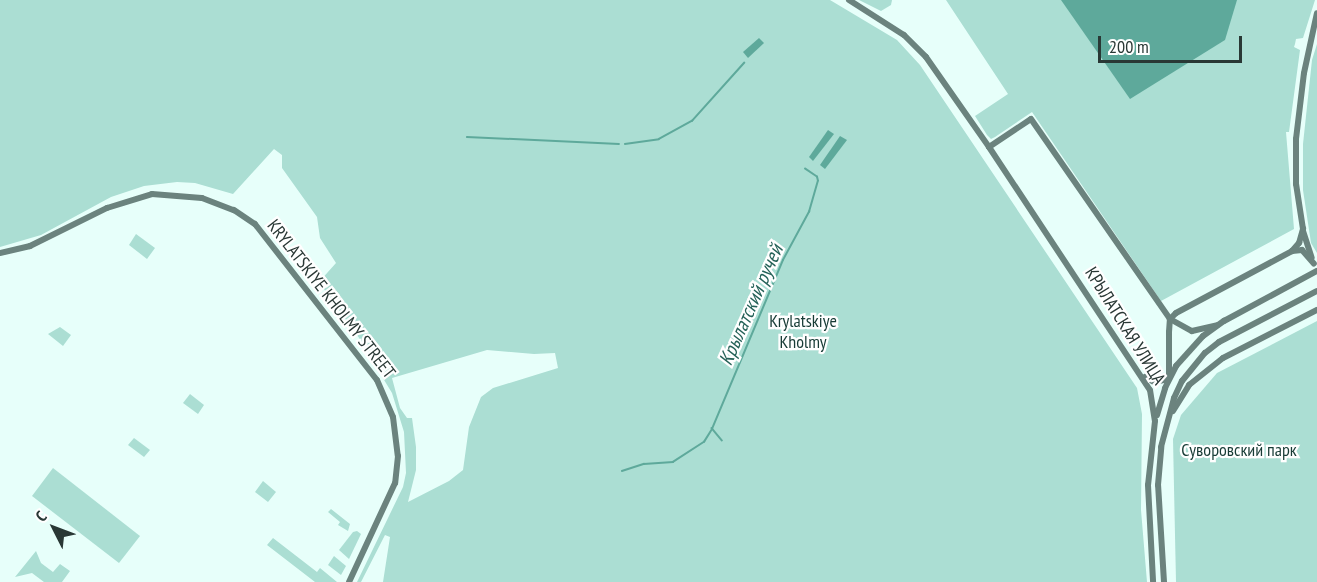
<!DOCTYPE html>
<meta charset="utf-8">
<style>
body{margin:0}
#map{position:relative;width:1317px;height:582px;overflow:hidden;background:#e7fffa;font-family:"PT Sans Narrow",sans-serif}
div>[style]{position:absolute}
.green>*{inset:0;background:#abded3}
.water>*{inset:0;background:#5ea99b}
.stream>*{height:1.5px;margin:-0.75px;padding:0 0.75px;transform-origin:0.75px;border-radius:0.75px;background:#5ea99b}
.secondary>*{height:6px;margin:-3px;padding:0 3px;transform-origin:3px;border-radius:3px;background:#6b837e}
span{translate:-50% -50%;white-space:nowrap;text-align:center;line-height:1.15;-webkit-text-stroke:4.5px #fff;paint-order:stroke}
.street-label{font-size:18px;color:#293835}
.park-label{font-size:18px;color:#183c36}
.water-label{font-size:20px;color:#256258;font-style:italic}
.north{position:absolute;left:24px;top:498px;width:60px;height:60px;-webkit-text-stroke:4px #fff;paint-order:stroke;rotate:312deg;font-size:16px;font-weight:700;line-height:24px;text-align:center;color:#293835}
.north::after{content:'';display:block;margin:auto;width:21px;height:27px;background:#293835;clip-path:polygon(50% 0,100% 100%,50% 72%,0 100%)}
.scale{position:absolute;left:1098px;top:36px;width:144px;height:27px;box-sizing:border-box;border:3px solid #293835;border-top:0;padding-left:8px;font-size:18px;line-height:21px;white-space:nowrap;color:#293835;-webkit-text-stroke:4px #fff;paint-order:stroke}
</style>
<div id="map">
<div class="green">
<i style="clip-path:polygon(evenodd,0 0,830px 0,897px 40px,920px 65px,1137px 388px,1142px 414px,1141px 510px,1147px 582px,383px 582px,390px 537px,385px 535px,361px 582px,357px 582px,403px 487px,406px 473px,404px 432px,392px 393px,375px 365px,377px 363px,319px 282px,336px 263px,320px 238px,317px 217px,282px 168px,282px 155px,274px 149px,233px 194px,195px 183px,177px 182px,144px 186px,111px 197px,41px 235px,0 247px,0 0,487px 350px,534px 354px,555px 353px,558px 368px,493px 388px,481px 397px,469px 427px,463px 470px,449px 481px,408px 502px,416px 470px,416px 447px,412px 418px,407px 418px,400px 408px,392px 378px,487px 350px)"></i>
<i style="clip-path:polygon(859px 0,892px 0,891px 5px,881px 11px)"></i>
<i style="clip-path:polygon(946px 0,1315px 0,1303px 38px,1296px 39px,1295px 44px,1294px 47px,1300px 50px,1289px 132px,1286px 132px,1294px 229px,1161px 301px,1032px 112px,995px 137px,991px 139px,987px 135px,975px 116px,1008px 94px)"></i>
<i style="clip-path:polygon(1317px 44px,1317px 253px,1311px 243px,1303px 190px,1303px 144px,1312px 60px)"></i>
<i style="clip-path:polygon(136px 234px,155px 248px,147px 259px,129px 245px)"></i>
<i style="clip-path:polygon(1317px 321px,1317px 582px,1176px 582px,1173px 439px,1181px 415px,1217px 373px)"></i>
<i style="clip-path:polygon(60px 327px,71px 335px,63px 346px,48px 334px)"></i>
<i style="clip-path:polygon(190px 394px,204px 405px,198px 414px,183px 403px)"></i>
<i style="clip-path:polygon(134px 438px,150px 450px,144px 457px,128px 445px)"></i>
<i style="clip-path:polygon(53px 468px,140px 536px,119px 563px,32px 496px)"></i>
<i style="clip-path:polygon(263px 481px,276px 492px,268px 502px,255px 492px)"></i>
<i style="clip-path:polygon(331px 509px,350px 524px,348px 531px,338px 525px,340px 522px,328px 512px)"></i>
<i style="clip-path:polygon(357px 531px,361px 534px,349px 559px,339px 550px,353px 532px)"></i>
<i style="clip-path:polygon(273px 538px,317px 572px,320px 568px,337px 582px,315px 582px,267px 545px)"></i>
<i style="clip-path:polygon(36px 551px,41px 563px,53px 572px,60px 564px,70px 571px,62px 582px,44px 582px,32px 573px,15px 577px)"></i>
<i style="clip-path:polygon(334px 556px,346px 566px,341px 575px,328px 565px)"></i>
</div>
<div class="water">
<i style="clip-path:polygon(1061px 0,1237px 0,1225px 40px,1130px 99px)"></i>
<i style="clip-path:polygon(759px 38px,764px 43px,748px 58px,743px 52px)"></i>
<i style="clip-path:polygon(828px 130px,834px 134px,813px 161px,809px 157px)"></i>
<i style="clip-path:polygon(840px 136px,847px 140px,825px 169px,820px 165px)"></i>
</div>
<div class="stream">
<i style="left:467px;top:137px;width:152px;rotate:2.6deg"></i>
<i style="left:625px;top:144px;width:34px;rotate:-8deg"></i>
<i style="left:659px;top:139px;width:38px;rotate:-29deg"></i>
<i style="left:692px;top:121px;width:78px;rotate:-48.1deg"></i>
<i style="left:722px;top:441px;width:16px;rotate:-130deg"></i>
<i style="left:712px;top:429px;width:183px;rotate:-67.2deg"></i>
<i style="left:783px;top:260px;width:55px;rotate:-61.6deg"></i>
<i style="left:809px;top:212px;width:32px;rotate:-74deg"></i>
<i style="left:818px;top:181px;width:4px;rotate:-104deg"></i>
<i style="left:817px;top:177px;width:14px;rotate:-146deg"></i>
<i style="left:622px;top:471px;width:23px;rotate:-18deg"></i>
<i style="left:644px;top:464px;width:29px;rotate:-4deg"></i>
<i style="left:673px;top:462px;width:37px;rotate:-33deg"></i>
<i style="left:704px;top:442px;width:15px;rotate:-58deg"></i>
</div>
<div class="secondary">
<i style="left:849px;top:0;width:65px;rotate:32.5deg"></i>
<i style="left:904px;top:35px;width:31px;rotate:45deg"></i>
<i style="left:926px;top:57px;width:110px;rotate:55deg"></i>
<i style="left:989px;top:147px;width:291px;rotate:56.5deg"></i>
<i style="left:1150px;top:390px;width:31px;rotate:81deg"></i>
<i style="left:1155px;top:421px;width:64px;rotate:96.2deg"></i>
<i style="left:1148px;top:485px;width:97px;rotate:87deg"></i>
<i style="left:989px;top:147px;width:50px;rotate:-33.7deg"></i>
<i style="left:1031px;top:119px;width:244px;rotate:55.2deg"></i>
<i style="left:1170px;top:319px;width:25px;rotate:29deg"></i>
<i style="left:1192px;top:331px;width:26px;rotate:-13deg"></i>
<i style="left:1303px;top:231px;width:28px;rotate:72deg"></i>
<i style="left:1292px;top:251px;width:11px;rotate:-49deg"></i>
<i style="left:1299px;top:243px;width:15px;rotate:-74deg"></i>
<i style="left:1303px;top:229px;width:46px;rotate:-98.8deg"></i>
<i style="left:1296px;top:184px;width:45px;rotate:-90deg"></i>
<i style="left:1296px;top:139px;width:66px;rotate:-83.1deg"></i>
<i style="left:1304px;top:73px;width:61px;rotate:-77.8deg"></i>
<i style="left:0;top:253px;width:31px;rotate:-13deg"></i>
<i style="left:30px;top:246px;width:86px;rotate:-26.3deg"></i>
<i style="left:107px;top:208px;width:47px;rotate:-17.3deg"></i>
<i style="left:152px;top:194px;width:50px;rotate:4.6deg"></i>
<i style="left:202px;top:198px;width:34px;rotate:21deg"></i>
<i style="left:234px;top:210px;width:25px;rotate:34deg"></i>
<i style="left:255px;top:224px;width:198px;rotate:52deg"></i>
<i style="left:377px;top:380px;width:40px;rotate:66.6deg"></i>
<i style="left:393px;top:417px;width:39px;rotate:83deg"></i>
<i style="left:398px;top:456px;width:27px;rotate:96deg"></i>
<i style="left:395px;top:483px;width:109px;rotate:114.9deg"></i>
<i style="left:1145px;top:377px;width:10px;rotate:29deg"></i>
<i style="left:1154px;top:382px;width:15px;rotate:-11deg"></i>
<i style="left:1169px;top:378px;width:46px;rotate:-90deg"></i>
<i style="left:1169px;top:332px;width:13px;rotate:-86deg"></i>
<i style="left:1170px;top:319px;width:8px;rotate:-45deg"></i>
<i style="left:1176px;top:313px;width:132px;rotate:-28.1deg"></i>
<i style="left:1292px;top:251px;width:10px;rotate:-6deg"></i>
<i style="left:1302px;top:250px;width:18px;rotate:49deg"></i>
<i style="left:1173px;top:411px;width:31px;rotate:-58deg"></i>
<i style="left:1189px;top:385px;width:43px;rotate:-38.5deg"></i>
<i style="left:1223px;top:358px;width:106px;rotate:-27.1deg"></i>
<i style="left:1157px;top:415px;width:28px;rotate:-73deg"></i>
<i style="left:1165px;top:388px;width:25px;rotate:-63deg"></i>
<i style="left:1176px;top:366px;width:40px;rotate:-48deg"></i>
<i style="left:1203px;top:336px;width:26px;rotate:-36deg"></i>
<i style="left:1224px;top:321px;width:106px;rotate:-28.3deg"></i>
<i style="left:1164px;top:582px;width:97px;rotate:-93.5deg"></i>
<i style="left:1158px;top:485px;width:38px;rotate:-85deg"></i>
<i style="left:1161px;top:447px;width:51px;rotate:-75.1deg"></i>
<i style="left:1174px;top:398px;width:19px;rotate:-65deg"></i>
<i style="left:1182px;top:381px;width:36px;rotate:-51deg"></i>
<i style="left:1205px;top:353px;width:18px;rotate:-38deg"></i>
<i style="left:1219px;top:342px;width:110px;rotate:-27.5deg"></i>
</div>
<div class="street-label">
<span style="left:331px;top:299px;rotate:52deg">KRYLATSKIYE KHOLMY STREET</span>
<span style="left:1125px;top:326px;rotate:58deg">КРЫЛАТСКАЯ УЛИЦА</span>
</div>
<div class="park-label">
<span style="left:803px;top:332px">Krylatskiye<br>Kholmy</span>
<span style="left:1239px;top:450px">Суворовский парк</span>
</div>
<div class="water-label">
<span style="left:751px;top:305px;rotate:-66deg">Крылатский ручей</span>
</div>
<div class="north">С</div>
<div class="scale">200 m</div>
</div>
